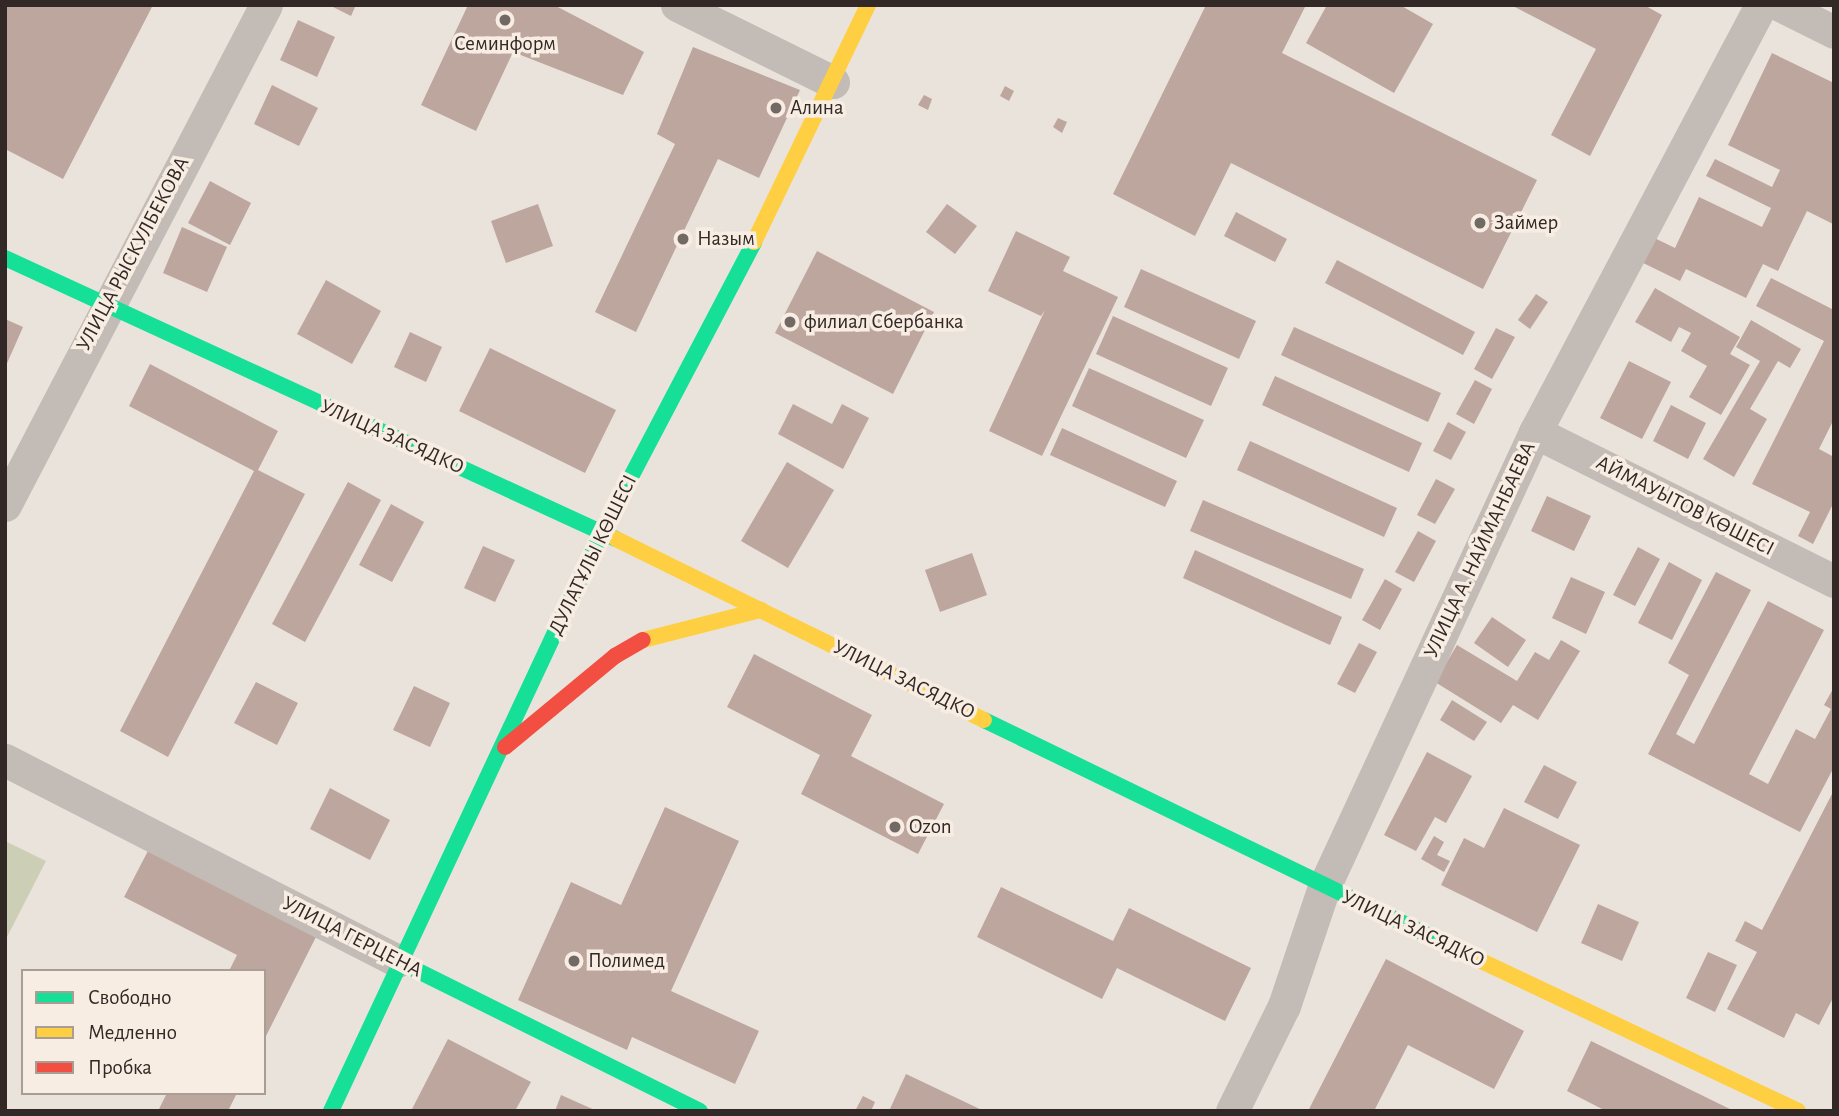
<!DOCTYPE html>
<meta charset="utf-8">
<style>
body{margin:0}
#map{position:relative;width:1839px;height:1116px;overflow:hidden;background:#eae3dc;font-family:"Alegreya Sans",sans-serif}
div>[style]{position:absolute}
.green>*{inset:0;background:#cccfb6}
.building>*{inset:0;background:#bda69e}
.street>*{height:33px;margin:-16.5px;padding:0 16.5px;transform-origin:16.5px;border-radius:16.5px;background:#c2bbb6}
.fast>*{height:16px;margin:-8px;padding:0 8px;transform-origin:8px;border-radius:8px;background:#16e098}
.slow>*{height:16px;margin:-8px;padding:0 8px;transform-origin:8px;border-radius:8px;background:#ffcf43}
.jam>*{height:16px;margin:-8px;padding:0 8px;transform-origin:8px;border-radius:8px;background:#f24e42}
.dots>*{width:19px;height:19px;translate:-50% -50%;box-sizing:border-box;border:4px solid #f8ede2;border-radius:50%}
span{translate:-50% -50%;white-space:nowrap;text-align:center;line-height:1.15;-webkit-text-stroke:7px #f8ede2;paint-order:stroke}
.poi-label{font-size:21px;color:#322825}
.left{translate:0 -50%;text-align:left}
.street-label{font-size:21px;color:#322825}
.frame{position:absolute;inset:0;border:7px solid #322825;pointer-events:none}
.legend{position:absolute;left:21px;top:969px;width:245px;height:126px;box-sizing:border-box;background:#f8ede2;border:2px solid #a99e96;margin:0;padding:9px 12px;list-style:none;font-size:21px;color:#322825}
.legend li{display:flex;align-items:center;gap:14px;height:35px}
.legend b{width:35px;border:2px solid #a99e96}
</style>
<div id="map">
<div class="green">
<i style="clip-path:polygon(5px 841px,46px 861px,5px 941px)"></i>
</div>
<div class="building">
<i style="clip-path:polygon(5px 5px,153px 5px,63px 179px,5px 149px)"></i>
<i style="clip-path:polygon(329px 5px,356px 5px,351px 16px)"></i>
<i style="clip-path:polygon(468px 5px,554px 5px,644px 52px,623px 95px,513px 52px,476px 131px,421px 105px)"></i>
<i style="clip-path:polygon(1206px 5px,1306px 5px,1282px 53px,1537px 180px,1483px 289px,1231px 163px,1195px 236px,1113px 194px)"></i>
<i style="clip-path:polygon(1327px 5px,1400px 5px,1433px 24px,1394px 93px,1306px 43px)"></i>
<i style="clip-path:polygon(1511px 5px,1644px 5px,1662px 15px,1590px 156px,1551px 135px,1596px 49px)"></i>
<i style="clip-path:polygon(298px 20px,335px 37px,317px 77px,280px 60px)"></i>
<i style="clip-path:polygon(693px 47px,800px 90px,759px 178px,718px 159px,636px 332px,595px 312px,675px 144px,657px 134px)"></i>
<i style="clip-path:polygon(1772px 53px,1834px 83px,1833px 224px,1807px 211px,1778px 271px,1763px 264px,1746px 298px,1686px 269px,1680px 281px,1631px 257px,1642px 232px,1675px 248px,1699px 197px,1762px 227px,1771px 208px,1706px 176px,1715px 159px,1772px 187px,1780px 170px,1728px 145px)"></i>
<i style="clip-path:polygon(272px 85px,318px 108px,299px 146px,254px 124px)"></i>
<i style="clip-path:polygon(1005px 86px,1014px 91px,1009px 101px,1000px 96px)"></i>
<i style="clip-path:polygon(924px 95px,932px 99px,928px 110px,918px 105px)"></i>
<i style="clip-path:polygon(1058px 118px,1067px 122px,1062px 133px,1053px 127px)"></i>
<i style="clip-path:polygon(210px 181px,251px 203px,230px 245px,188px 223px)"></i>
<i style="clip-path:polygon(538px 204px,553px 246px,506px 263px,491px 221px)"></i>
<i style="clip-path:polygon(947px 204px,977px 226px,955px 254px,926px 232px)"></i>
<i style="clip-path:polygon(1236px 212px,1287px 239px,1275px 262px,1224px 236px)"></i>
<i style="clip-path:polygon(182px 227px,227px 247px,207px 292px,163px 273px)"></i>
<i style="clip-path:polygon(1016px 231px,1070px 257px,1063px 271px,1118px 297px,1042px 456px,989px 431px,1045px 310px,1041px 316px,988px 291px)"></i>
<i style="clip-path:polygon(817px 251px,934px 312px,893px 394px,775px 333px)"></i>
<i style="clip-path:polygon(1337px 260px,1475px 332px,1463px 355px,1325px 283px)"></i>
<i style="clip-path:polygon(1141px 269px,1256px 321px,1239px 359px,1124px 307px)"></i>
<i style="clip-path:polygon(1771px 278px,1834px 310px,1834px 419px,1819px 449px,1834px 457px,1834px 502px,1813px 544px,1798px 536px,1810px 512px,1752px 484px,1824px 341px,1756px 306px)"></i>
<i style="clip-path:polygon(326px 280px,381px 311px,352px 364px,297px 334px)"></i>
<i style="clip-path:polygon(1655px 288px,1740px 337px,1730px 354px,1750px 365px,1721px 415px,1689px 397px,1707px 366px,1681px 351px,1691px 333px,1679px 327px,1671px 342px,1635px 322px)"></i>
<i style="clip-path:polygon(1536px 294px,1548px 302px,1530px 329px,1518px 320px)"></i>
<i style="clip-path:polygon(1113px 316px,1228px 368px,1211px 406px,1096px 354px)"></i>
<i style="clip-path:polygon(5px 319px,23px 327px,5px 368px)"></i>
<i style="clip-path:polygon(1751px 320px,1801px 349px,1790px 368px,1778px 361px,1750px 409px,1767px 419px,1734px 477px,1703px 459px,1760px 361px,1736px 347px)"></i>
<i style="clip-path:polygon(1294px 327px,1441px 393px,1428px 422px,1281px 355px)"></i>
<i style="clip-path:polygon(1496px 328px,1515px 337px,1492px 379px,1474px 369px)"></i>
<i style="clip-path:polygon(410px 332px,442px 347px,426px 382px,394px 367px)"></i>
<i style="clip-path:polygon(490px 348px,616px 410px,585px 473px,459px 411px)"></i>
<i style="clip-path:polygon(1629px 361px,1671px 382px,1642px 439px,1600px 418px)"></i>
<i style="clip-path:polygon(150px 364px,278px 431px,258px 470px,305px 494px,168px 757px,120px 731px,254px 471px,129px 406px)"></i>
<i style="clip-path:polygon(1089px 368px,1204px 420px,1186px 458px,1072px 406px)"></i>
<i style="clip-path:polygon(1275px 376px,1422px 443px,1409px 472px,1262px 405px)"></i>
<i style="clip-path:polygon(1475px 380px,1492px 389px,1474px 424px,1456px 414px)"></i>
<i style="clip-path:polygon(793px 404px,832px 424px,842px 404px,869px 418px,843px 469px,778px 434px)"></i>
<i style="clip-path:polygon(1671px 405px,1706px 423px,1688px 459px,1653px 441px)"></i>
<i style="clip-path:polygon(1448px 422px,1466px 432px,1451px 460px,1433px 451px)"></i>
<i style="clip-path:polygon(1062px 428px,1177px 481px,1165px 507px,1050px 455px)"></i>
<i style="clip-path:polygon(1250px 441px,1397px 508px,1384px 537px,1237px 470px)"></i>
<i style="clip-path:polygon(787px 462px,834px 490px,788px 568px,741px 541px)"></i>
<i style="clip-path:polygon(1436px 479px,1455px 489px,1435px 524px,1417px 515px)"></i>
<i style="clip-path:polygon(348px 482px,381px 500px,305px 642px,272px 624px)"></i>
<i style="clip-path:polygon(1547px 496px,1591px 516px,1574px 551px,1531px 531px)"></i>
<i style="clip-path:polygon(1203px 500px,1364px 569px,1351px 599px,1190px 531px)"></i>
<i style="clip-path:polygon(391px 504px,424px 522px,392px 582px,359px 565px)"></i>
<i style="clip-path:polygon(1418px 531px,1436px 541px,1414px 582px,1395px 572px)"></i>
<i style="clip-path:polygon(483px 546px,515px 560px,495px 602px,464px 588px)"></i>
<i style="clip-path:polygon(1638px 547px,1660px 559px,1635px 606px,1613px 595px)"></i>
<i style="clip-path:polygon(1195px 550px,1342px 617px,1330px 645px,1183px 578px)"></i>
<i style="clip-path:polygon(972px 553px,987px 595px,940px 612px,925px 570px)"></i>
<i style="clip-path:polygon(1669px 562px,1702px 580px,1672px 640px,1638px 623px)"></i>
<i style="clip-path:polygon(1716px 572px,1751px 590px,1676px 734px,1694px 744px,1768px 601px,1824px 630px,1749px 774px,1768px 784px,1796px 729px,1815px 739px,1831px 709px,1824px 705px,1834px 687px,1834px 767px,1800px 832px,1648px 754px,1689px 675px,1668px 663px)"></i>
<i style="clip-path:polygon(1571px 577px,1605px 592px,1586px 634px,1552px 618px)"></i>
<i style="clip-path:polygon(1385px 579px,1402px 589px,1380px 630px,1362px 620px)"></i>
<i style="clip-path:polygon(1492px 617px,1526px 640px,1508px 667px,1474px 643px)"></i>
<i style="clip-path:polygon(1561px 640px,1580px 651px,1538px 720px,1513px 705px,1501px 723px,1435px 682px,1457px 645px,1517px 681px,1535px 652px,1549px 660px)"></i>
<i style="clip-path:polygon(1359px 643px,1377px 652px,1355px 693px,1337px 684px)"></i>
<i style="clip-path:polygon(754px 654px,872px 715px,851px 756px,944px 804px,918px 854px,801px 794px,820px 755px,727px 707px)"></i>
<i style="clip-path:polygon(256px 682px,298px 703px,277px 745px,234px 723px)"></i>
<i style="clip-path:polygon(414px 686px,450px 703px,430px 747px,393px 730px)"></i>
<i style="clip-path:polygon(1452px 700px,1487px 722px,1474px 741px,1440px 720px)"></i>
<i style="clip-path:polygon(1427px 752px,1472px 776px,1446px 823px,1435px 817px,1416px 851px,1384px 835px)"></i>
<i style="clip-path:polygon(1544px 765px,1577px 782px,1558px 819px,1524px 802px)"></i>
<i style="clip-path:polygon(330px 788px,390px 820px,370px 860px,310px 829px)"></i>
<i style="clip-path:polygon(1834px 790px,1834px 996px,1819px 1025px,1796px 1013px,1784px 1038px,1727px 1009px,1757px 952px,1735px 941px,1745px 921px,1762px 930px)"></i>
<i style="clip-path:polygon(665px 807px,739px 841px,671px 991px,759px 1031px,735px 1084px,632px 1037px,627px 1050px,518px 1000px,571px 882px,621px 905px)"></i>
<i style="clip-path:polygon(1504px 808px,1580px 845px,1537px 932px,1441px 885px,1464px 838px,1484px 848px)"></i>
<i style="clip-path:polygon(1434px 836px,1444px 842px,1437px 855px,1450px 861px,1444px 872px,1421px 859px)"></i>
<i style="clip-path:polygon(150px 847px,318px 933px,264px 1040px,264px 971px,229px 971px,237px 955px,124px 897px)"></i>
<i style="clip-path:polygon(1001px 887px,1113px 941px,1129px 908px,1251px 968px,1225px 1021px,1117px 968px,1102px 999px,977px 937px)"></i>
<i style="clip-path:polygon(1598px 904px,1639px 922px,1622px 961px,1581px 943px)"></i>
<i style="clip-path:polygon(1708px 952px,1737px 965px,1715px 1012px,1686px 998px)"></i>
<i style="clip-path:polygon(1386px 959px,1524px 1031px,1494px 1089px,1408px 1045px,1374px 1111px,1308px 1111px)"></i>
<i style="clip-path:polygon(448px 1039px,531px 1082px,515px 1111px,411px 1111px)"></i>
<i style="clip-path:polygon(1591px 1041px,1734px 1111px,1606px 1111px,1567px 1091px)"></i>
<i style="clip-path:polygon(906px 1074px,984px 1111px,889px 1111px)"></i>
<i style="clip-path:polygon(167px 1093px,237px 1093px,228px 1111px,158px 1111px)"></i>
<i style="clip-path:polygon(561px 1095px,597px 1111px,555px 1111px)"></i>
<i style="clip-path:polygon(863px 1096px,875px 1102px,871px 1111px,855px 1111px)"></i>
</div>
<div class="street">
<i style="left:677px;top:5px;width:174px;rotate:26.3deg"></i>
<i style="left:1780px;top:5px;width:60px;rotate:26.6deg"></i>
<i style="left:1535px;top:432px;width:334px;rotate:26.5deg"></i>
<i style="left:5px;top:505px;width:564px;rotate:-62.44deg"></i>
<i style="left:5px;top:760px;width:441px;rotate:27.1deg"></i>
<i style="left:1232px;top:1111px;width:117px;rotate:-63.7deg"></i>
<i style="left:1284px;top:1006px;width:126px;rotate:-71.4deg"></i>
<i style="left:1324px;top:887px;width:502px;rotate:-65.12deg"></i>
<i style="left:1535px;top:432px;width:483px;rotate:-62.1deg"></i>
</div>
<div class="fast">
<i style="left:5px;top:258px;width:673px;rotate:24.7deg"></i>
<i style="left:984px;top:720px;width:548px;rotate:25.86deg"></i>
<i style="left:398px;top:961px;width:337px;rotate:26.4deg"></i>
<i style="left:331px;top:1111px;width:639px;rotate:-64.92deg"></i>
<i style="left:602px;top:532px;width:327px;rotate:-62.3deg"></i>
</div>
<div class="slow">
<i style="left:754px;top:242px;width:263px;rotate:-64.3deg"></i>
<i style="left:616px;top:539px;width:410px;rotate:26.2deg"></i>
<i style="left:643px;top:640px;width:122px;rotate:-14.3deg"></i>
<i style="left:1477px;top:959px;width:355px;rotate:25.3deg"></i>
</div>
<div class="jam">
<i style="left:505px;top:747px;width:143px;rotate:-39.6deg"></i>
<i style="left:615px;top:656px;width:32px;rotate:-30deg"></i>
</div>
<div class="dots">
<i style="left:505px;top:20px;background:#726965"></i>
<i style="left:776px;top:108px;background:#726965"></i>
<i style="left:1480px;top:223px;background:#726965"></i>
<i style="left:683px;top:239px;background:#726965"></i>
<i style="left:790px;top:322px;background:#726965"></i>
<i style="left:895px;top:827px;background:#726965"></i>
<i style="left:574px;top:961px;background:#726965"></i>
</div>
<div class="poi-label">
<span style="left:505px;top:44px">Семинформ</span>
<span class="left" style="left:790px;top:108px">Алина</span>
<span class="left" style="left:1494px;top:223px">Займер</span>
<span class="left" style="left:697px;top:239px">Назым</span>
<span class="left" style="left:804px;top:322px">филиал Сбербанка</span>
<span class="left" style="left:909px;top:827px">Ozon</span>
<span class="left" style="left:588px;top:961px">Полимед</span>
</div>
<div class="street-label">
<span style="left:133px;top:254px;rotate:-62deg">УЛИЦА РЫСКУЛБЕКОВА</span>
<span style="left:392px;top:437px;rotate:24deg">УЛИЦА ЗАСЯДКО</span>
<span style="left:1685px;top:506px;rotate:27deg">АЙМАУЫТОВ КӨШЕСІ</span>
<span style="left:1480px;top:550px;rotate:-65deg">УЛИЦА А. НАЙМАНБАЕВА</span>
<span style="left:593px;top:555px;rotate:-64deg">ДУЛАТҰЛЫ КӨШЕСІ</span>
<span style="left:904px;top:680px;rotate:26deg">УЛИЦА ЗАСЯДКО</span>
<span style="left:1413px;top:929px;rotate:25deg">УЛИЦА ЗАСЯДКО</span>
<span style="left:352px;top:937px;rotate:27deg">УЛИЦА ГЕРЦЕНА</span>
</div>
<div class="frame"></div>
<ul class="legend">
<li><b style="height:9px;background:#16e098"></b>Свободно</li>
<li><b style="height:9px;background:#ffcf43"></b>Медленно</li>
<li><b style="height:9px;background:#f24e42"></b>Пробка</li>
</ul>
</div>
